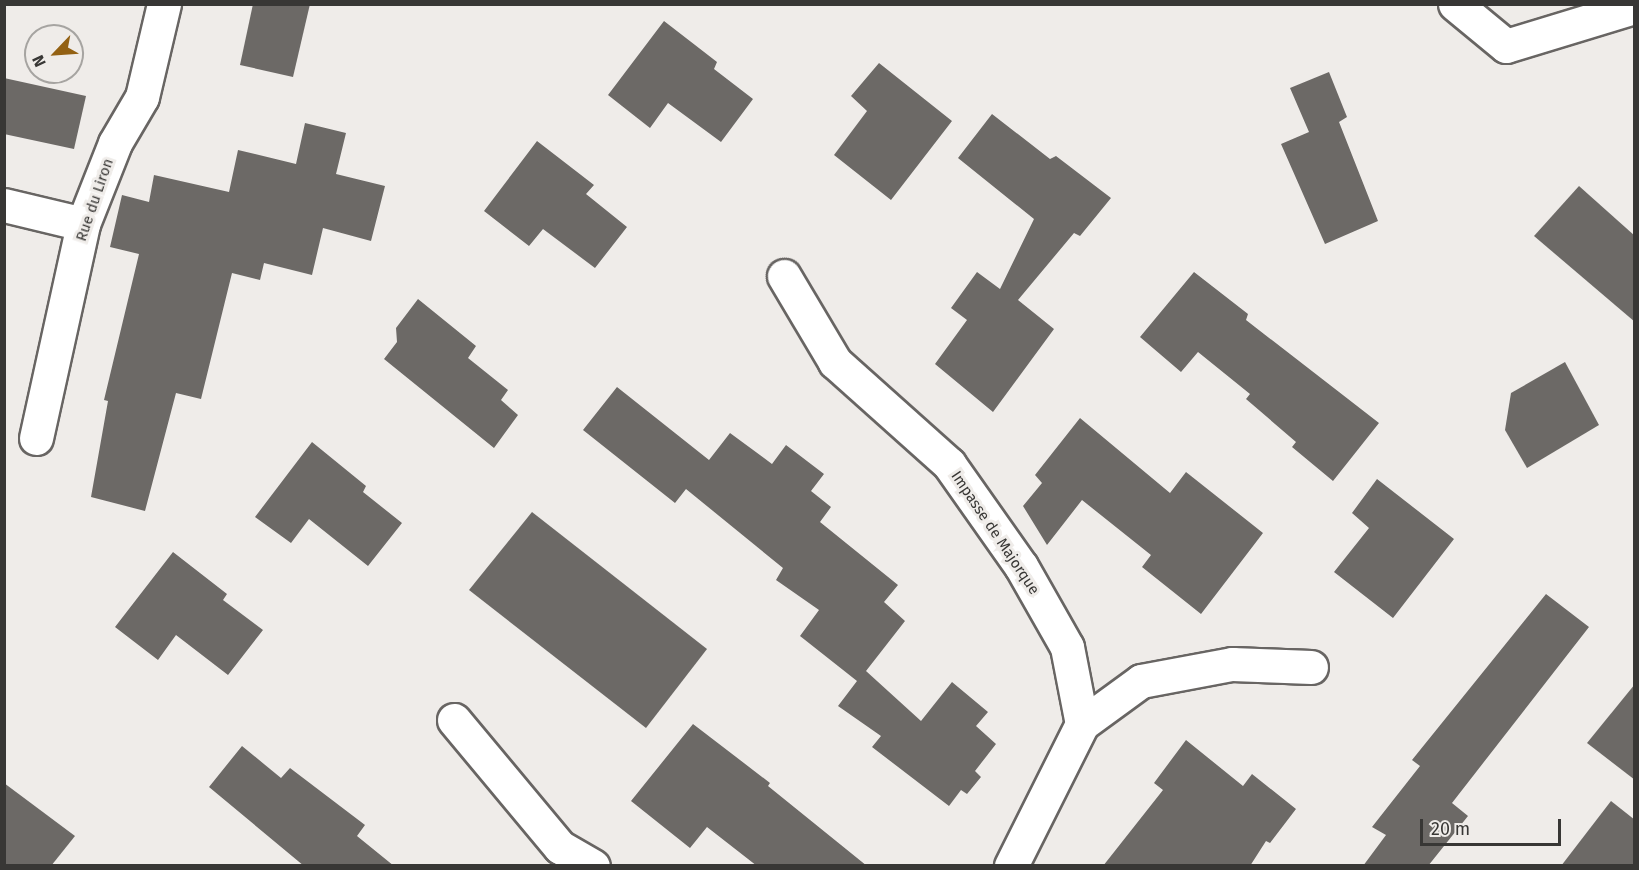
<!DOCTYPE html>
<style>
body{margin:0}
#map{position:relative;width:1639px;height:870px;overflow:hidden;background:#efece9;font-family:"Fira Sans",sans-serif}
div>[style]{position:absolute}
.building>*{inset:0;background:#6c6966}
.roads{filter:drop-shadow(2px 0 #686563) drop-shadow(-2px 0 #686563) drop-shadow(0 2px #686563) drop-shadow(0 -2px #686563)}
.minor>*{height:33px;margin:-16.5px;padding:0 16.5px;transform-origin:16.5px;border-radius:16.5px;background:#fff}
span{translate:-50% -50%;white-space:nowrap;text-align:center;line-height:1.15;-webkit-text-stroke:6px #efece9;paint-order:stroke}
.street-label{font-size:15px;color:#383735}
.frame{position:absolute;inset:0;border:6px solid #383735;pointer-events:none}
.north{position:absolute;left:24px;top:24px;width:60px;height:60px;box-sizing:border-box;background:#efece9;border:2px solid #a6a4a1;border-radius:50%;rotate:245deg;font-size:16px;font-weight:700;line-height:24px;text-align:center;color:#383735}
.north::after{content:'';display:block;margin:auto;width:21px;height:27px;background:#936113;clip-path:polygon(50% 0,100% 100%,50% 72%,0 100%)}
.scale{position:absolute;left:1420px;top:819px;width:141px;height:27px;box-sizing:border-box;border:3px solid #383735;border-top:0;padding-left:8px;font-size:18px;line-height:21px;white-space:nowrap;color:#383735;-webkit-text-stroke:4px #efece9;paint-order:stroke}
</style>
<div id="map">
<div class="building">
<i style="clip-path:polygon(253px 4px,310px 4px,293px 77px,240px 65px)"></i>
<i style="clip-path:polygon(664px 21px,717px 62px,714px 69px,753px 99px,721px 142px,668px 103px,650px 128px,608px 95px)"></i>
<i style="clip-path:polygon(879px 63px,952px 121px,891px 200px,834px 155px,867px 111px,851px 96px)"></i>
<i style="clip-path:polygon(1329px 72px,1347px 117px,1339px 122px,1378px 221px,1325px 244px,1281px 144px,1309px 132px,1290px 88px)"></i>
<i style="clip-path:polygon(4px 78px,86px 96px,74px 149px,4px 134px)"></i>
<i style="clip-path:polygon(992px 114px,1050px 159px,1056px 156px,1111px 198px,1080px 236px,1074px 233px,1018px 300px,1054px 329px,993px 412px,935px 364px,967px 320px,951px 308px,977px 272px,1000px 289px,1034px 219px,958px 158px)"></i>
<i style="clip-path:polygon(305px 123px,346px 133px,336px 174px,385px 186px,371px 241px,323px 228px,312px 275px,264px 263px,260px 280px,232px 273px,201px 399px,176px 393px,145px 511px,91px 497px,108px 401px,104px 400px,139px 254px,110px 247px,122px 195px,149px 202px,154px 175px,229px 192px,238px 150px,296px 164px)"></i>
<i style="clip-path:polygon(537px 141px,594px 185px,586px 194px,627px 227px,595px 268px,543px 229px,529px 246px,484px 211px)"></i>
<i style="clip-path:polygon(1579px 186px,1635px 236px,1635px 322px,1534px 236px)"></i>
<i style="clip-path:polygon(1194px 272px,1248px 314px,1246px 320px,1379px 423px,1333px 481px,1292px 447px,1296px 442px,1246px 399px,1250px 394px,1198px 352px,1181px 372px,1140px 337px)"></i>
<i style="clip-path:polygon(418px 299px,476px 346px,468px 358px,508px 390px,501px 400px,518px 415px,494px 448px,384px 359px,397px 342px,396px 328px)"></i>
<i style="clip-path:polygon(1565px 362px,1599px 425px,1527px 468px,1505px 430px,1511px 393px)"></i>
<i style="clip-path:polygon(617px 387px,709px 460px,730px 433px,772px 464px,786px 445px,824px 474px,811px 491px,831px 507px,820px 522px,898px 585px,884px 602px,905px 621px,866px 671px,921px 721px,952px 682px,988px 712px,976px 726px,996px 744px,975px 771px,981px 777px,967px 794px,961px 790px,949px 806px,872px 747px,881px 736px,838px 706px,857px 681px,800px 636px,819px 610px,776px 580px,783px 568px,686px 489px,675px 503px,583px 430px)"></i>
<i style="clip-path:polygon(1080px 418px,1170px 493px,1186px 472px,1263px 533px,1201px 614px,1142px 567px,1151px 555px,1082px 500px,1047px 545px,1023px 506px,1042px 483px,1035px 475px)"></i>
<i style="clip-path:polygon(312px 442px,366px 486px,363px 492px,402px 523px,368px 566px,309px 519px,291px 543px,255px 517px)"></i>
<i style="clip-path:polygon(1377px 479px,1454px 539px,1393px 618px,1334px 572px,1369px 528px,1352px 513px)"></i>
<i style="clip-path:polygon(532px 512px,707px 649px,646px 728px,469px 590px)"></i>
<i style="clip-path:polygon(173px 552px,227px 594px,223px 600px,263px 630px,228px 675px,176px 635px,158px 660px,115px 627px)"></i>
<i style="clip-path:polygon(1546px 594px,1589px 627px,1452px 803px,1468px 816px,1428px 866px,1363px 866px,1386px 835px,1372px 827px,1420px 766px,1412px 760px)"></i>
<i style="clip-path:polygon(1635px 684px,1635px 780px,1587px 743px)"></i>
<i style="clip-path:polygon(693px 724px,770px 783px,768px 786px,867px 866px,757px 866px,707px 827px,690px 848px,631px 801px)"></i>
<i style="clip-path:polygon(1186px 740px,1243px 786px,1252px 774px,1296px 809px,1270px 843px,1266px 841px,1250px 866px,1103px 866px,1163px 790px,1154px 783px)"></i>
<i style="clip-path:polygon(242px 746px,281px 778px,290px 768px,365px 825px,357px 836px,394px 866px,304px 866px,209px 787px)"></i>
<i style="clip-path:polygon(4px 783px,75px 836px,51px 866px,4px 866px)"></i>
<i style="clip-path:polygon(1611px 801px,1635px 820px,1635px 866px,1561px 866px)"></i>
</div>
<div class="roads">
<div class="minor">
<i style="left:1455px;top:4px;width:66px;rotate:39.5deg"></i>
<i style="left:1506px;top:46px;width:134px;rotate:-16.9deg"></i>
<i style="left:4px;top:205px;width:81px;rotate:13.5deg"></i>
<i style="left:784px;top:276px;width:100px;rotate:59.3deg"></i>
<i style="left:835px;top:362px;width:153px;rotate:41.8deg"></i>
<i style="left:949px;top:464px;width:125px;rotate:54.8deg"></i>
<i style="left:1021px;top:566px;width:93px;rotate:60.4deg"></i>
<i style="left:1067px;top:647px;width:78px;rotate:79deg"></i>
<i style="left:1082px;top:724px;width:159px;rotate:116.6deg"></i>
<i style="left:36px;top:438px;width:219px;rotate:-77.6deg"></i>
<i style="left:83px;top:224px;width:87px;rotate:-68.4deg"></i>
<i style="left:115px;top:143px;width:53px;rotate:-59.6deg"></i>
<i style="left:142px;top:97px;width:96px;rotate:-76.7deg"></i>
<i style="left:454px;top:720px;width:165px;rotate:50.2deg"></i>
<i style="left:560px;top:847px;width:38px;rotate:30deg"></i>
<i style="left:1082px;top:724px;width:73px;rotate:-36.1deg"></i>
<i style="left:1141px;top:681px;width:93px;rotate:-10.6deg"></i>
<i style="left:1232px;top:664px;width:79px;rotate:2.2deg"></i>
</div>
</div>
<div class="street-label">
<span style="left:95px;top:200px;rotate:-71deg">Rue du Liron</span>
<span style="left:995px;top:533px;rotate:56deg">Impasse de Majorque</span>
</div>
<div class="frame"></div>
<div class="north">N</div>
<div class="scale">20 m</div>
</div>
